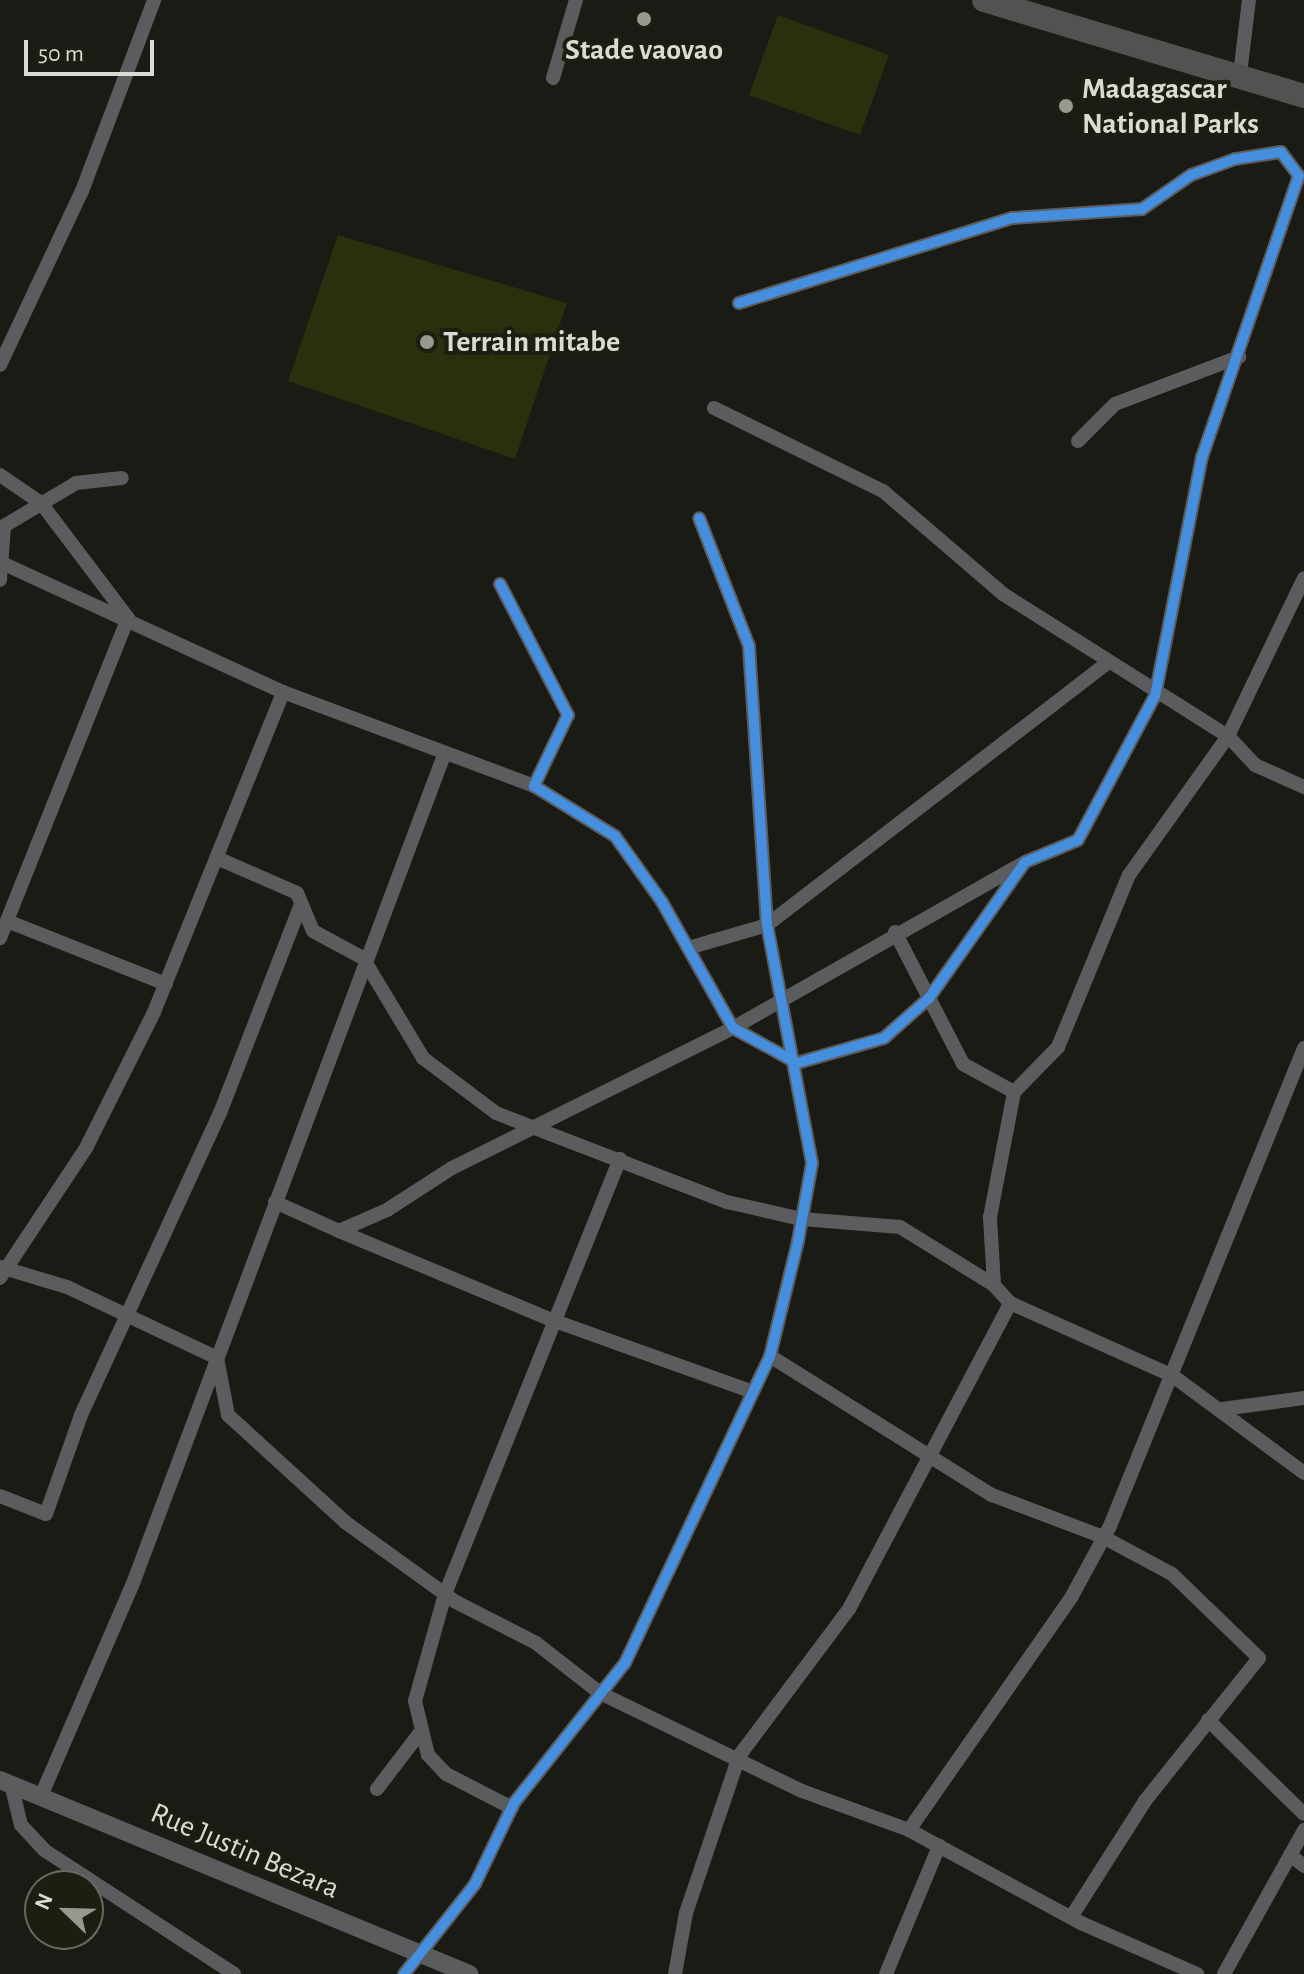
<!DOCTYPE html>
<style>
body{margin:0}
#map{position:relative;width:1304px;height:1974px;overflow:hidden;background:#1a1b14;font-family:"Alegreya Sans",sans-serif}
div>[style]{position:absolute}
.green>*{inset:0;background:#2a300d}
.minor>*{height:14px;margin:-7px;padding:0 7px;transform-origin:7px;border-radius:7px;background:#5b5c5e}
.tertiary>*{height:18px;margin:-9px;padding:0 9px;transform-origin:9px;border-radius:9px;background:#5b5c5e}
.primary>*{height:24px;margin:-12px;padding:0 12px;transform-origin:12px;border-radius:12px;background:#525351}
.cycleway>*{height:10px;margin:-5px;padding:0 5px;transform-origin:5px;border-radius:5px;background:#468fdf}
.dots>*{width:22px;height:22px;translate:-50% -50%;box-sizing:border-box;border:4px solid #1b1e11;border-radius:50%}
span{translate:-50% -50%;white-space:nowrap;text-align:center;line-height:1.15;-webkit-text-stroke:8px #1b1e11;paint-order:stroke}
.poi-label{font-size:30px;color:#dadcd3;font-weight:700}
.left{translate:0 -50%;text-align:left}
.street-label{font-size:30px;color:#dadcd3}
.north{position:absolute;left:24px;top:1870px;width:80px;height:80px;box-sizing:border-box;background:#1b1e11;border:2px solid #676a5f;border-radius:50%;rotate:293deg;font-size:22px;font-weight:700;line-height:32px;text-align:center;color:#dadcd3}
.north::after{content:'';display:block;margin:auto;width:28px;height:36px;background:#979890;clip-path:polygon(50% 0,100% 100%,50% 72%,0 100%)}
.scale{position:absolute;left:24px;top:40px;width:130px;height:36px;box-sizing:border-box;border:4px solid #dadcd3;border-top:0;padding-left:10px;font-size:24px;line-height:28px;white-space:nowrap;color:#dadcd3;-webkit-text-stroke:6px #1b1e11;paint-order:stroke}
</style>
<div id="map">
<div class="green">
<i style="clip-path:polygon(778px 15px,889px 55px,860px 135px,749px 95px)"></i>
<i style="clip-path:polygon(338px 235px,567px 303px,515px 459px,288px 381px)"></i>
</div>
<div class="minor">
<i style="left:1240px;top:74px;width:75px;rotate:-83.1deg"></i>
<i style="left:553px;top:78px;width:81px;rotate:-73.6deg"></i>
<i style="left:0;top:365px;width:192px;rotate:-64.8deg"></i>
<i style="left:82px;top:191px;width:204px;rotate:-69.3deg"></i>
<i style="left:714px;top:408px;width:188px;rotate:26.2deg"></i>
<i style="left:883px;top:491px;width:158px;rotate:40.6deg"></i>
<i style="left:1003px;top:594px;width:266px;rotate:32.3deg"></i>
<i style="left:1228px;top:736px;width:40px;rotate:47deg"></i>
<i style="left:1255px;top:765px;width:54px;rotate:24.2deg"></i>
<i style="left:1078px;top:441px;width:52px;rotate:-45deg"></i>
<i style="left:1115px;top:404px;width:133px;rotate:-20.8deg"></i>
<i style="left:0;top:475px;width:50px;rotate:34.3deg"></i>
<i style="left:41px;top:503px;width:144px;rotate:52.9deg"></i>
<i style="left:128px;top:618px;width:345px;rotate:111.8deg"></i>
<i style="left:0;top:562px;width:311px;rotate:24.7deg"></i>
<i style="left:283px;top:692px;width:268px;rotate:20.5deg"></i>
<i style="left:0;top:580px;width:54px;rotate:-85.8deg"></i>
<i style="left:4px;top:526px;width:84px;rotate:-30.8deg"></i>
<i style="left:76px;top:483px;width:46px;rotate:-6.2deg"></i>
<i style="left:500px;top:584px;width:148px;rotate:62.6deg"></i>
<i style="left:568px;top:715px;width:79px;rotate:115.6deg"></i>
<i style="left:534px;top:786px;width:95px;rotate:31.7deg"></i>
<i style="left:615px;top:836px;width:81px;rotate:54.5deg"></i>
<i style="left:662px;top:902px;width:145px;rotate:60.6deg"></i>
<i style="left:733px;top:1028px;width:73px;rotate:28.7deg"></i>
<i style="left:797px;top:1063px;width:91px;rotate:-16deg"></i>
<i style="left:884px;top:1038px;width:60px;rotate:-41.6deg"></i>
<i style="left:929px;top:998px;width:166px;rotate:-54.8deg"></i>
<i style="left:1025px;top:862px;width:57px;rotate:-22.5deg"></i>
<i style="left:1078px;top:840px;width:163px;rotate:-61.9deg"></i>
<i style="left:1155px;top:696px;width:244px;rotate:-78.9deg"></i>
<i style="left:1202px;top:457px;width:297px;rotate:-71deg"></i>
<i style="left:1299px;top:176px;width:30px;rotate:-127deg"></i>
<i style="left:1281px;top:152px;width:47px;rotate:171.3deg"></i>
<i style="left:1235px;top:159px;width:47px;rotate:160deg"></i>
<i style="left:1191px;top:175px;width:60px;rotate:145.2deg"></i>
<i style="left:1142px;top:209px;width:130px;rotate:176deg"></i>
<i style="left:1012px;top:218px;width:286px;rotate:162.7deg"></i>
<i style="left:217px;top:858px;width:87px;rotate:23.6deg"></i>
<i style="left:297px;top:893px;width:41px;rotate:67.2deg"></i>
<i style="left:313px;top:931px;width:57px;rotate:28.4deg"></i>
<i style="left:363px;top:958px;width:117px;rotate:59deg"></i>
<i style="left:423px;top:1058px;width:91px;rotate:37deg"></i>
<i style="left:496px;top:1113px;width:248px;rotate:21.1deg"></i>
<i style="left:727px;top:1202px;width:77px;rotate:12.8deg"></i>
<i style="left:802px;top:1219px;width:98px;rotate:4.7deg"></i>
<i style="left:900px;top:1227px;width:110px;rotate:31.7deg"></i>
<i style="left:7px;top:921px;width:171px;rotate:21.6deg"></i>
<i style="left:895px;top:932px;width:148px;rotate:62.7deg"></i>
<i style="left:963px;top:1064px;width:58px;rotate:28.8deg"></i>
<i style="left:688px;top:948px;width:82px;rotate:-16.2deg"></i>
<i style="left:767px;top:925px;width:428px;rotate:-37.6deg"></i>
<i style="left:275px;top:1202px;width:70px;rotate:24.4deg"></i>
<i style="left:339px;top:1231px;width:52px;rotate:-23.6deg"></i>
<i style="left:387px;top:1210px;width:77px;rotate:-32.9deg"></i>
<i style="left:452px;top:1168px;width:314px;rotate:-26.5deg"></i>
<i style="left:733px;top:1028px;width:332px;rotate:-29.6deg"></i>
<i style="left:339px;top:1231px;width:231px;rotate:22.7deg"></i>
<i style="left:552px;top:1320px;width:208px;rotate:19.7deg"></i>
<i style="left:0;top:1267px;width:70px;rotate:16.6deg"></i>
<i style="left:67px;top:1287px;width:166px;rotate:25.3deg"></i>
<i style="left:217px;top:1358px;width:58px;rotate:79.1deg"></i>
<i style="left:228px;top:1415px;width:159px;rotate:42.4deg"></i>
<i style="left:345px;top:1522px;width:137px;rotate:35.8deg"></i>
<i style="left:456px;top:1602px;width:90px;rotate:27.1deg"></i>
<i style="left:536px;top:1643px;width:81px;rotate:38deg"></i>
<i style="left:600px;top:1693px;width:225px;rotate:25.9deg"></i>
<i style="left:802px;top:1791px;width:114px;rotate:20deg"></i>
<i style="left:909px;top:1830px;width:196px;rotate:28.4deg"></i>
<i style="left:1081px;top:1923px;width:127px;rotate:23.7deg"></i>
<i style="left:0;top:1278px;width:156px;rotate:-56.5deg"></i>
<i style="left:86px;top:1148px;width:152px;rotate:-63.4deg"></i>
<i style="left:154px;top:1012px;width:345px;rotate:-68deg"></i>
<i style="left:1010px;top:1303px;width:179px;rotate:24.1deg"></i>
<i style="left:1173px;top:1376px;width:163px;rotate:36.5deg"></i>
<i style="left:770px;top:1356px;width:262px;rotate:32.1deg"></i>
<i style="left:992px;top:1495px;width:119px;rotate:20.7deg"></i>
<i style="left:1103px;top:1537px;width:78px;rotate:28.2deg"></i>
<i style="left:1172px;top:1574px;width:121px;rotate:44deg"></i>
<i style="left:1259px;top:1658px;width:183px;rotate:128.6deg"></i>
<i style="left:1145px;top:1801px;width:138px;rotate:122.5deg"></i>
<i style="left:1222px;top:1409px;width:83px;rotate:-7.6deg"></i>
<i style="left:0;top:1496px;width:49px;rotate:21.4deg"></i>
<i style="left:46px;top:1514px;width:105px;rotate:-70.5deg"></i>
<i style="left:81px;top:1415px;width:332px;rotate:-65.3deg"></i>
<i style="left:220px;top:1113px;width:224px;rotate:-68.8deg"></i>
<i style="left:1208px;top:1720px;width:134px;rotate:44.4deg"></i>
<i style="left:11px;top:1784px;width:42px;rotate:76.3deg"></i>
<i style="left:21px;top:1825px;width:34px;rotate:47deg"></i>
<i style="left:44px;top:1850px;width:227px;rotate:33.1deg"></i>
<i style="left:377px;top:1789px;width:74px;rotate:-52.7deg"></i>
<i style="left:41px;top:1796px;width:229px;rotate:-66.6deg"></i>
<i style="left:132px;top:1586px;width:888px;rotate:-69.42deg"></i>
<i style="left:512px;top:1808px;width:74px;rotate:-152.7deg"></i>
<i style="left:446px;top:1774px;width:26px;rotate:-133deg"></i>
<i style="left:428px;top:1755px;width:56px;rotate:-103.5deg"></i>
<i style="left:415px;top:1701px;width:111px;rotate:-74.3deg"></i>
<i style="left:445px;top:1594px;width:469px;rotate:-68.1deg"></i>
<i style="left:909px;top:1830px;width:285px;rotate:-55.1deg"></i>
<i style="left:1072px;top:1596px;width:80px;rotate:-61.5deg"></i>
<i style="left:1110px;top:1526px;width:516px;rotate:-67.91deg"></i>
<i style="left:1290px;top:1855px;width:18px;rotate:38deg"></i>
<i style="left:404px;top:1974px;width:115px;rotate:-51.7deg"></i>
<i style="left:475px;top:1884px;width:90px;rotate:-64.3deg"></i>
<i style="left:514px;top:1803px;width:179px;rotate:-51.6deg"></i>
<i style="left:625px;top:1663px;width:340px;rotate:-64.7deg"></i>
<i style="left:770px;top:1356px;width:118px;rotate:-76.3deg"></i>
<i style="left:798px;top:1241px;width:79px;rotate:-79.8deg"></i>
<i style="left:812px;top:1163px;width:242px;rotate:-100.7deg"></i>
<i style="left:767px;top:925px;width:280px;rotate:-93.7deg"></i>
<i style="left:749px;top:646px;width:137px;rotate:-111.3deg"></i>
<i style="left:675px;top:1974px;width:62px;rotate:-79.8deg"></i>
<i style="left:686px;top:1913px;width:166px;rotate:-71.3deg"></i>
<i style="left:739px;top:1756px;width:184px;rotate:-53.2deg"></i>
<i style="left:849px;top:1609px;width:346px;rotate:-62.2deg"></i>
<i style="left:1010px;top:1303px;width:24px;rotate:-132deg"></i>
<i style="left:994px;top:1285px;width:68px;rotate:-93.4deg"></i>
<i style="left:990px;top:1217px;width:127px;rotate:-79.1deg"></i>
<i style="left:1014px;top:1092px;width:63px;rotate:-45.6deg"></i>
<i style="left:1058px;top:1047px;width:186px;rotate:-67.6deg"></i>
<i style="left:1129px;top:875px;width:171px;rotate:-54.5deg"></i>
<i style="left:1228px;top:736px;width:175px;rotate:-64.3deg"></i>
<i style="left:886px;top:1974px;width:139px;rotate:-67.5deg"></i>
<i style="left:1224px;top:1974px;width:165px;rotate:-60.9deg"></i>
</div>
<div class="tertiary">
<i style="left:0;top:1780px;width:508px;rotate:22.47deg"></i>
</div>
<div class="primary">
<i style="left:984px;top:0;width:334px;rotate:16.7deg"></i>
</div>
<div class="cycleway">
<i style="left:500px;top:584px;width:148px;rotate:62.6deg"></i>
<i style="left:568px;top:715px;width:79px;rotate:115.6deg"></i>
<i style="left:534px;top:786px;width:95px;rotate:31.7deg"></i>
<i style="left:615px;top:836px;width:81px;rotate:54.5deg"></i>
<i style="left:662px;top:902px;width:145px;rotate:60.6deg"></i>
<i style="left:733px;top:1028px;width:73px;rotate:28.7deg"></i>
<i style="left:797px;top:1063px;width:91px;rotate:-16deg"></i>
<i style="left:884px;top:1038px;width:60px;rotate:-41.6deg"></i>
<i style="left:929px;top:998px;width:166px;rotate:-54.8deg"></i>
<i style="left:1025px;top:862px;width:57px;rotate:-22.5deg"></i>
<i style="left:1078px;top:840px;width:163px;rotate:-61.9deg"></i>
<i style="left:1155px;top:696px;width:244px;rotate:-78.9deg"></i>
<i style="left:1202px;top:457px;width:297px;rotate:-71deg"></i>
<i style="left:1299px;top:176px;width:30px;rotate:-127deg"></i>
<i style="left:1281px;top:152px;width:47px;rotate:171.3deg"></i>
<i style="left:1235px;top:159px;width:47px;rotate:160deg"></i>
<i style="left:1191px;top:175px;width:60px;rotate:145.2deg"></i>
<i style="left:1142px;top:209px;width:130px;rotate:176deg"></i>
<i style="left:1012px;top:218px;width:286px;rotate:162.7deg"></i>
<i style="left:404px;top:1974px;width:115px;rotate:-51.7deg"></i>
<i style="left:475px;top:1884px;width:90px;rotate:-64.3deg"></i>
<i style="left:514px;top:1803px;width:179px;rotate:-51.6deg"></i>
<i style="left:625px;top:1663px;width:340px;rotate:-64.7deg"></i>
<i style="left:770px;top:1356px;width:118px;rotate:-76.3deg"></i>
<i style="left:798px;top:1241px;width:79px;rotate:-79.8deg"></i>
<i style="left:812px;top:1163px;width:242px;rotate:-100.7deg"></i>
<i style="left:767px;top:925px;width:280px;rotate:-93.7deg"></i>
<i style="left:749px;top:646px;width:137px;rotate:-111.3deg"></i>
</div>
<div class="dots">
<i style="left:644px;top:19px;background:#979890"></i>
<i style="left:1066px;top:106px;background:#979890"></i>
<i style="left:427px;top:342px;background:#979890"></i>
</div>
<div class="poi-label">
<span style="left:644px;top:50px">Stade vaovao</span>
<span class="left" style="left:1082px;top:106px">Madagascar<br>National Parks</span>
<span class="left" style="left:443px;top:342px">Terrain mitabe</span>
</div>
<div class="street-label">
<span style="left:245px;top:1851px;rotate:23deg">Rue Justin Bezara</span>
</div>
<div class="north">N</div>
<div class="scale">50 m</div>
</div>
